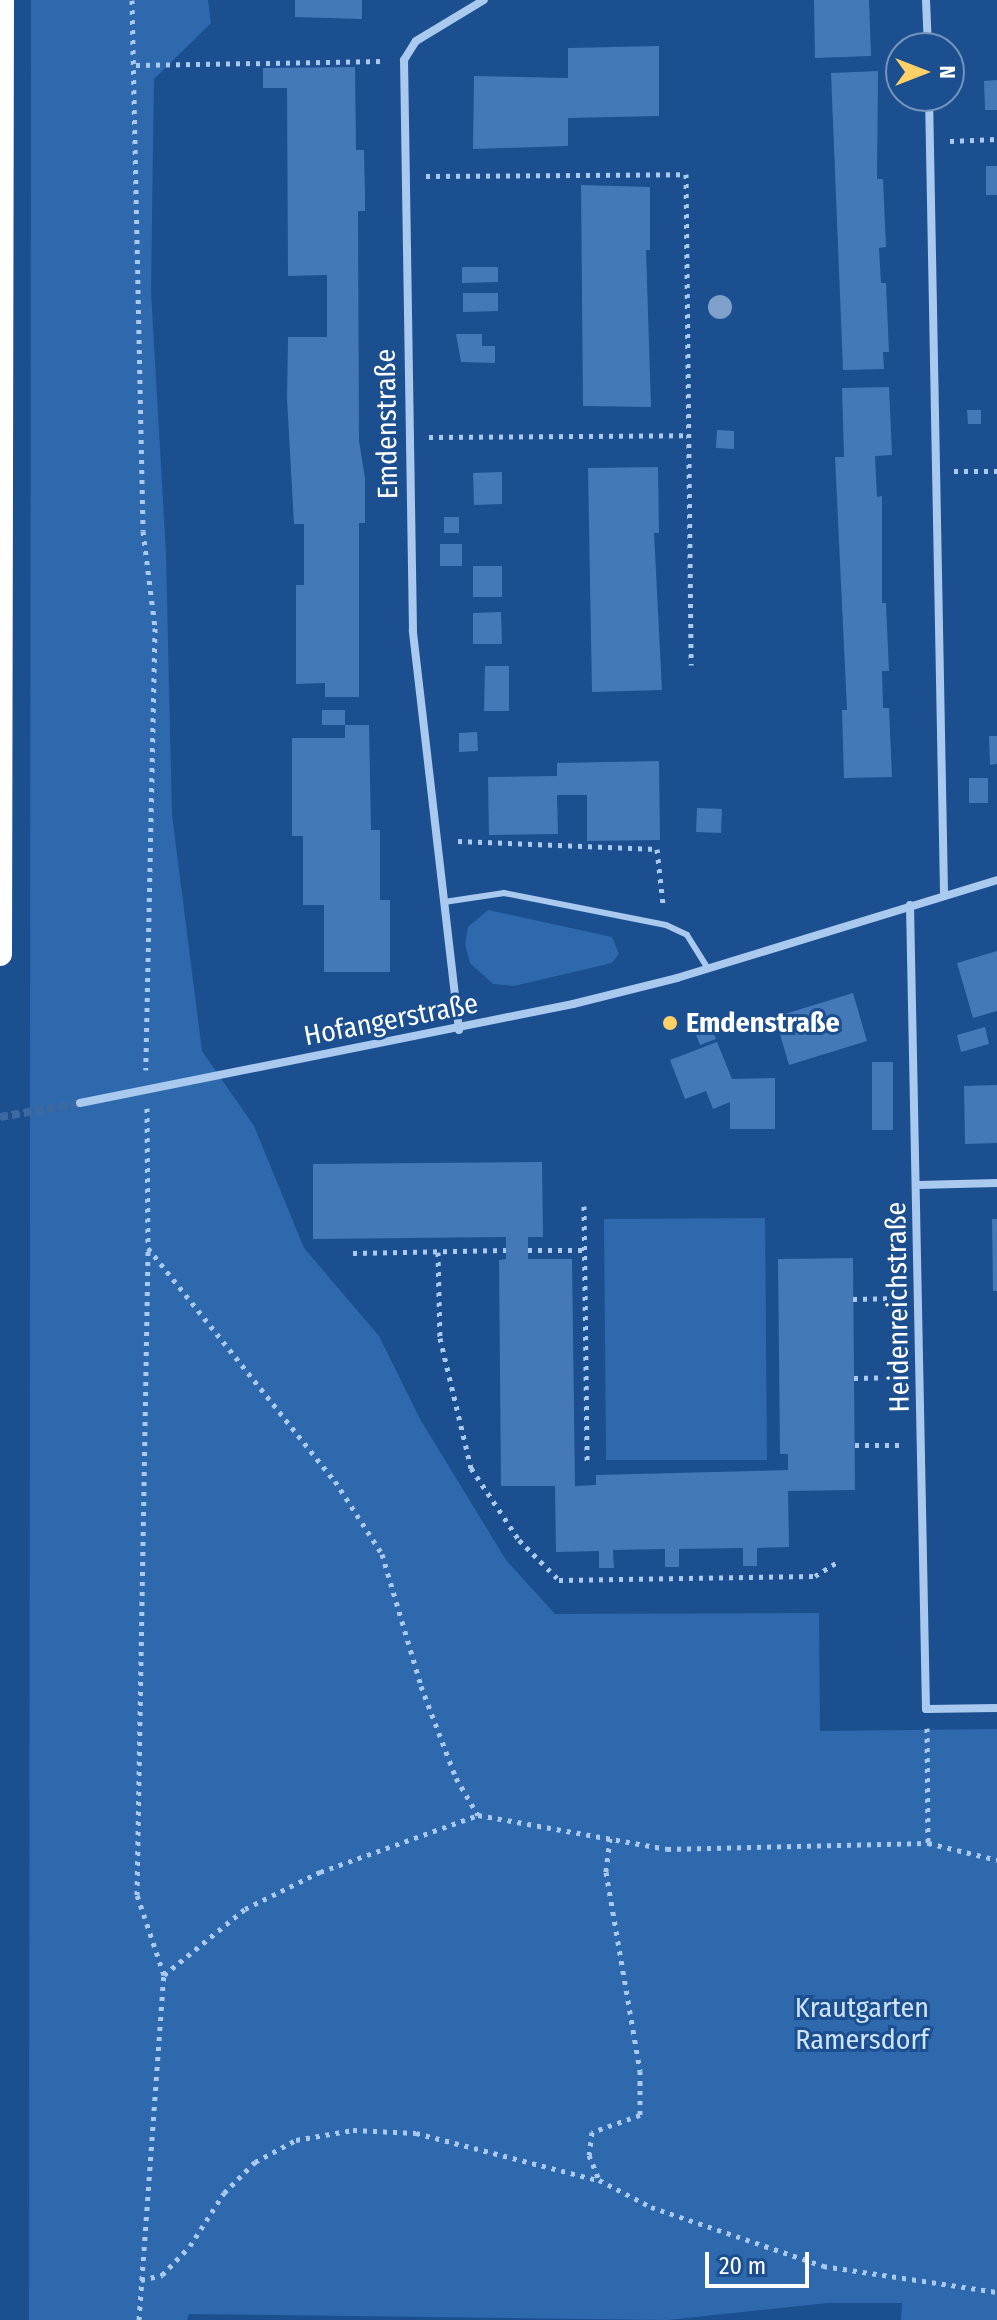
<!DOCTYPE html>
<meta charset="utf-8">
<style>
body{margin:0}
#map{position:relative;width:997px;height:2320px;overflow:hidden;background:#1b4f8f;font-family:"Fira Sans Condensed",sans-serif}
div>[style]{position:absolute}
.green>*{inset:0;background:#2e69ad}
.building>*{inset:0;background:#4478b7}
.street-tunnel>*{height:8px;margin-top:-4px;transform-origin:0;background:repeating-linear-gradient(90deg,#3d69a0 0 8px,transparent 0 12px)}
.path>*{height:5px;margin-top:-2.5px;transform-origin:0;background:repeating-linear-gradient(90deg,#a9c9ee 0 4px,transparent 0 10px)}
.lane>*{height:6px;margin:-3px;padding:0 3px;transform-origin:3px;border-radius:3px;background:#a9c9ee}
.street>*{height:8px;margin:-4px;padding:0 4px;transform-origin:4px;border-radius:4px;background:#a9c9ee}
.highway>*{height:24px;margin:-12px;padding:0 12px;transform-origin:12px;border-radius:12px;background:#fff}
.trees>*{width:24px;height:24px;margin:-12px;border-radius:50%;background:#7ea0ca}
.dots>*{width:22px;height:22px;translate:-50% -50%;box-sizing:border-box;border:4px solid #1b4f8f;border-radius:50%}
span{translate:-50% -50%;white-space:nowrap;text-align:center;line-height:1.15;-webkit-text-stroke:6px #1b4f8f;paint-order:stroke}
.street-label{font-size:28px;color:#fff}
.poi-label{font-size:28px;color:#fff;font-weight:700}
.left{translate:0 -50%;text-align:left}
.park-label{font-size:28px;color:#cfe3fa}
.north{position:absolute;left:885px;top:32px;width:80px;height:80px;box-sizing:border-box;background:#1b4f8f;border:2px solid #7695bc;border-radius:50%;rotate:90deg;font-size:22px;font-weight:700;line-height:32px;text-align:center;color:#fff}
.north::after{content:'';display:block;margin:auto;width:28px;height:36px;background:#ffd166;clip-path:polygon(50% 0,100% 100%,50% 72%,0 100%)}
.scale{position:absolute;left:705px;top:2252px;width:104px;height:36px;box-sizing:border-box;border:4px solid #fff;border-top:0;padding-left:10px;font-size:24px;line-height:28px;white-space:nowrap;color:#fff;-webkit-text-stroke:6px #1b4f8f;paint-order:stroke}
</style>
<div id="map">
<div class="green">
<i style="clip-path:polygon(31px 0,208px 0,211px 23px,154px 79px,151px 291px,166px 554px,172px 815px,202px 1051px,254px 1126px,304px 1248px,379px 1336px,420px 1419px,506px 1560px,555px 1614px,819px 1613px,820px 1731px,997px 1729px,997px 2320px,901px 2320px,902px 2303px,827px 2303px,667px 2320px,189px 2314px,187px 2320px,29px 2320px)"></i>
<i style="clip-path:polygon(488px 910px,612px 937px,619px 954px,612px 963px,514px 986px,493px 984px,470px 963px,465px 944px,468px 927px)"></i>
<i style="clip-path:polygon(765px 1218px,767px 1460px,606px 1460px,604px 1219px)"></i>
</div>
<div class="building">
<i style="clip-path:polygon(295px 0,362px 0,362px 19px,295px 17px)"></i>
<i style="clip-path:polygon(814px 0,869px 0,871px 56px,815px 58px)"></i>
<i style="clip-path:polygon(659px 46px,659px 116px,568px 118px,568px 146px,473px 149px,474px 76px,568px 78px,568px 48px)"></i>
<i style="clip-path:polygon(355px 67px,356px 150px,364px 150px,365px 195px,365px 211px,358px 211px,359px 441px,365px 478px,365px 523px,359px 523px,359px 697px,325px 697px,325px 683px,296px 684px,296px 585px,304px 585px,304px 524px,294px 524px,287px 399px,288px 337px,327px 337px,327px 275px,288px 276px,287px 88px,263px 88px,263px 68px)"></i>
<i style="clip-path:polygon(878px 71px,877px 179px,883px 179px,886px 247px,879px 248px,881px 283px,886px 283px,889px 352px,883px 352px,884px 369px,843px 370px,831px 73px)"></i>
<i style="clip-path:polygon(997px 80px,997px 110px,985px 110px,984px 81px)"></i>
<i style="clip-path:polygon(986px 166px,997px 166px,997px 195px,986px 195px)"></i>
<i style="clip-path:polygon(581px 185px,650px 187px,650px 250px,646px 250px,651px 407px,583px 406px)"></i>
<i style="clip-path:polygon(462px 267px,498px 267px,498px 282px,462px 283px)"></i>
<i style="clip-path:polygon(463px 293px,498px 293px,498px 311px,463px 312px)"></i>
<i style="clip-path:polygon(456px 334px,482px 334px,482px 346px,495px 346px,495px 363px,461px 362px)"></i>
<i style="clip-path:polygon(889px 387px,892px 455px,875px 456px,877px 497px,882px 496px,882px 603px,886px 603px,888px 649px,889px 671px,882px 671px,883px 708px,889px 708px,892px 777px,844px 778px,842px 710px,847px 710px,835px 457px,844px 457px,842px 388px)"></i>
<i style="clip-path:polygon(967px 410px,981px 410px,981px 424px,968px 424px)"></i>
<i style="clip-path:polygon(717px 430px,734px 431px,734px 449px,716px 448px)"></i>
<i style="clip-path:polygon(658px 467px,659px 533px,654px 533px,662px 690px,592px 692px,588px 468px)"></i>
<i style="clip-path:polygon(502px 472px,502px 504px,474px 505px,473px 473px)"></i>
<i style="clip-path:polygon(444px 517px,459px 517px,459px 533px,444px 533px)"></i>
<i style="clip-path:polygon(440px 544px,462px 544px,462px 566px,440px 566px)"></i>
<i style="clip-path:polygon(473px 566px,502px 566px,502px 597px,473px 597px)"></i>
<i style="clip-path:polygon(501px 612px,502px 644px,473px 644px,473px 613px)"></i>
<i style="clip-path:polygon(485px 666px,509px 666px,509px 711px,484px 711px)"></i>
<i style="clip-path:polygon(322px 710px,345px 710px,345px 725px,322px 725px)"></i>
<i style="clip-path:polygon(345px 725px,369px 725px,371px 830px,380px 830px,380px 900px,390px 900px,390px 972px,324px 972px,324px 905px,303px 905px,303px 836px,292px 836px,292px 738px,345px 738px)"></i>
<i style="clip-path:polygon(477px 732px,478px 751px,459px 752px,459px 733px)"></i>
<i style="clip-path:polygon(989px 736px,997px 736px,997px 764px,990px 765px)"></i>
<i style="clip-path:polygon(659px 761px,660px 840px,587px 841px,587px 795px,557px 795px,558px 834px,489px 835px,488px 777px,557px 776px,557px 763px)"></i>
<i style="clip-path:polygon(969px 778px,988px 778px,988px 803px,969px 803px)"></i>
<i style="clip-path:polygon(697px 808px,722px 809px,721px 833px,696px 832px)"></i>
<i style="clip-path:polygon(997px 951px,997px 1011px,973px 1018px,957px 963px)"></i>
<i style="clip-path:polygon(853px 993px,867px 1041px,789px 1065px,775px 1017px)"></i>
<i style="clip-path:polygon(709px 1021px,716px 1039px,700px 1045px,693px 1027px)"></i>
<i style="clip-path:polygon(985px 1027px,989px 1044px,961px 1052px,957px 1035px)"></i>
<i style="clip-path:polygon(717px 1042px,732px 1079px,775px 1078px,775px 1129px,730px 1129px,730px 1102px,713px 1109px,706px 1091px,685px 1099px,670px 1060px)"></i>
<i style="clip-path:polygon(872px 1062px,893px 1062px,893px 1130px,872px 1130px)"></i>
<i style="clip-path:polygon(997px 1085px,997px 1143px,965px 1144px,964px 1086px)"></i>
<i style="clip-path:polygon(542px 1162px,543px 1237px,528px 1237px,528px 1259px,572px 1259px,575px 1486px,596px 1485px,596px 1475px,788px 1470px,788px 1454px,780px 1454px,778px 1259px,853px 1258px,855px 1490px,788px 1491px,789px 1547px,757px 1548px,757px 1566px,743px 1566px,743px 1548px,679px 1549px,679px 1567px,665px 1567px,665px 1549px,613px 1550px,614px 1568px,599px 1568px,599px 1551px,556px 1552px,555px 1486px,501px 1486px,499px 1260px,506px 1259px,506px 1237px,313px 1239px,313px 1164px)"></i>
<i style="clip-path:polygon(992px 1219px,997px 1219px,997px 1291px,993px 1291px)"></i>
</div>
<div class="street-tunnel">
<i style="left:0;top:1117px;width:81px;rotate:-9.9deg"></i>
</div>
<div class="path">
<i style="left:132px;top:0;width:531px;rotate:88.81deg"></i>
<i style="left:143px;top:531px;width:98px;rotate:82.9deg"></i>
<i style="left:155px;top:628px;width:442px;rotate:91.2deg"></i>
<i style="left:136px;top:65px;width:247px;rotate:-0.9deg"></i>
<i style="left:950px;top:141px;width:47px;rotate:-2.4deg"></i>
<i style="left:426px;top:176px;width:260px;rotate:-0.4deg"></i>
<i style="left:686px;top:174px;width:491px;rotate:89.4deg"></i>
<i style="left:429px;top:437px;width:260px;rotate:-0.4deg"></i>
<i style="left:954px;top:471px;width:43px"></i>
<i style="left:458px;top:841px;width:199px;rotate:2.3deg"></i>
<i style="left:657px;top:849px;width:55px;rotate:83.8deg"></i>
<i style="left:147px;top:1108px;width:140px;rotate:89.6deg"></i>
<i style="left:148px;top:1248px;width:299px;rotate:51.3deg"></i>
<i style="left:335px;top:1481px;width:87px;rotate:57.2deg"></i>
<i style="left:382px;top:1554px;width:138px;rotate:73.5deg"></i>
<i style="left:421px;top:1686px;width:98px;rotate:69.2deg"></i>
<i style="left:456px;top:1778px;width:43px;rotate:59.3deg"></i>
<i style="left:584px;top:1206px;width:256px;rotate:89.3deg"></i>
<i style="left:528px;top:1250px;width:56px"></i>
<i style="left:438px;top:1252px;width:86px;rotate:88.7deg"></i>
<i style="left:440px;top:1338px;width:134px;rotate:76.6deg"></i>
<i style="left:471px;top:1468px;width:87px;rotate:56.3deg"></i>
<i style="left:519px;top:1540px;width:57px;rotate:45deg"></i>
<i style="left:559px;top:1580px;width:256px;rotate:-0.9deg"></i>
<i style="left:815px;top:1576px;width:25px;rotate:-32deg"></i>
<i style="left:353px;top:1253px;width:153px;rotate:-1.1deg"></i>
<i style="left:853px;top:1299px;width:47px;rotate:-1.2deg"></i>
<i style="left:854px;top:1378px;width:47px;rotate:-1.2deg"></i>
<i style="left:855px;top:1445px;width:47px"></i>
<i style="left:927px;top:1728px;width:115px;rotate:89.5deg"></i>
<i style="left:610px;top:1838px;width:34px;rotate:97deg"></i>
<i style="left:606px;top:1872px;width:202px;rotate:80.3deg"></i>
<i style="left:640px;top:2071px;width:44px;rotate:90deg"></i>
<i style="left:640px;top:2115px;width:51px;rotate:160.5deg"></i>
<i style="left:592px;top:2132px;width:23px;rotate:97deg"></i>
<i style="left:589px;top:2155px;width:27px;rotate:68deg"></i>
<i style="left:599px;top:2180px;width:59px;rotate:27.4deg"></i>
<i style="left:651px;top:2207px;width:182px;rotate:18.9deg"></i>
<i style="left:823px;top:2266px;width:176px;rotate:8.5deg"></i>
<i style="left:164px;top:1975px;width:104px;rotate:-39.2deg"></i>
<i style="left:245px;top:1909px;width:84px;rotate:-26.3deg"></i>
<i style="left:320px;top:1872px;width:168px;rotate:-19.8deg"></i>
<i style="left:478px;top:1815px;width:192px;rotate:10.2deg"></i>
<i style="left:667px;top:1849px;width:261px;rotate:-1.3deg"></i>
<i style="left:928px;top:1843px;width:71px;rotate:13.8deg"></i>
<i style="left:141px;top:2280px;width:22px;rotate:-13deg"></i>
<i style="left:162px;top:2275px;width:40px;rotate:-46deg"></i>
<i style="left:190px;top:2246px;width:63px;rotate:-57.3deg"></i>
<i style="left:224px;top:2193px;width:44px;rotate:-45deg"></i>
<i style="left:255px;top:2162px;width:47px;rotate:-28.2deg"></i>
<i style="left:296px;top:2140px;width:58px;rotate:-10deg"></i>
<i style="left:353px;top:2130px;width:63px;rotate:2.7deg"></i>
<i style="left:416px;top:2133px;width:188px;rotate:14.5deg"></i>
<i style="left:139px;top:2320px;width:346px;rotate:-85.9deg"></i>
<i style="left:164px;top:1975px;width:84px;rotate:-108.6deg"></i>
<i style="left:137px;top:1895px;width:646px;rotate:-89.02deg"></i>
</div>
<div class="lane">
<i style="left:444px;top:902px;width:61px;rotate:-8.5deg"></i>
<i style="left:504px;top:893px;width:165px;rotate:11.2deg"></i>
<i style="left:666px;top:925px;width:23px;rotate:25deg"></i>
<i style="left:687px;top:935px;width:39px;rotate:58deg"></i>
</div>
<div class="street">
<i style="left:926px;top:0;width:48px;rotate:87.6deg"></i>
<i style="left:929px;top:96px;width:799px;rotate:88.92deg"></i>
<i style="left:910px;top:905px;width:804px;rotate:88.86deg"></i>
<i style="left:926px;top:1709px;width:71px;rotate:-0.8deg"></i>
<i style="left:459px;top:1030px;width:402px;rotate:-96.6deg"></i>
<i style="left:413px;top:631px;width:571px;rotate:-90.9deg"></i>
<i style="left:404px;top:60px;width:22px;rotate:-58deg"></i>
<i style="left:416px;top:41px;width:79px;rotate:-31.1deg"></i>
<i style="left:80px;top:1103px;width:503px;rotate:-11.35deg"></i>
<i style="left:573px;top:1004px;width:107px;rotate:-14deg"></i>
<i style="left:677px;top:978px;width:335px;rotate:-17deg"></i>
<i style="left:918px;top:1185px;width:79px;rotate:-1.5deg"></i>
</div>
<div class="highway">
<i style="left:0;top:954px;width:954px;rotate:-89.88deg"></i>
</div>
<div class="trees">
<i style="left:720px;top:307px"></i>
</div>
<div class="dots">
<i style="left:670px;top:1023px;background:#ffd166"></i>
</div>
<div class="street-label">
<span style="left:387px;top:424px;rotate:-91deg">Emdenstraße</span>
<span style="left:391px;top:1020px;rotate:-11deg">Hofangerstraße</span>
<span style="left:898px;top:1307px;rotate:-91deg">Heidenreichstraße</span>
</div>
<div class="poi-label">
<span class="left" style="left:686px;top:1023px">Emdenstraße</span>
</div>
<div class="park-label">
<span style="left:862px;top:2024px">Krautgarten<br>Ramersdorf</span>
</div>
<div class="north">N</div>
<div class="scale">20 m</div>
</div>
